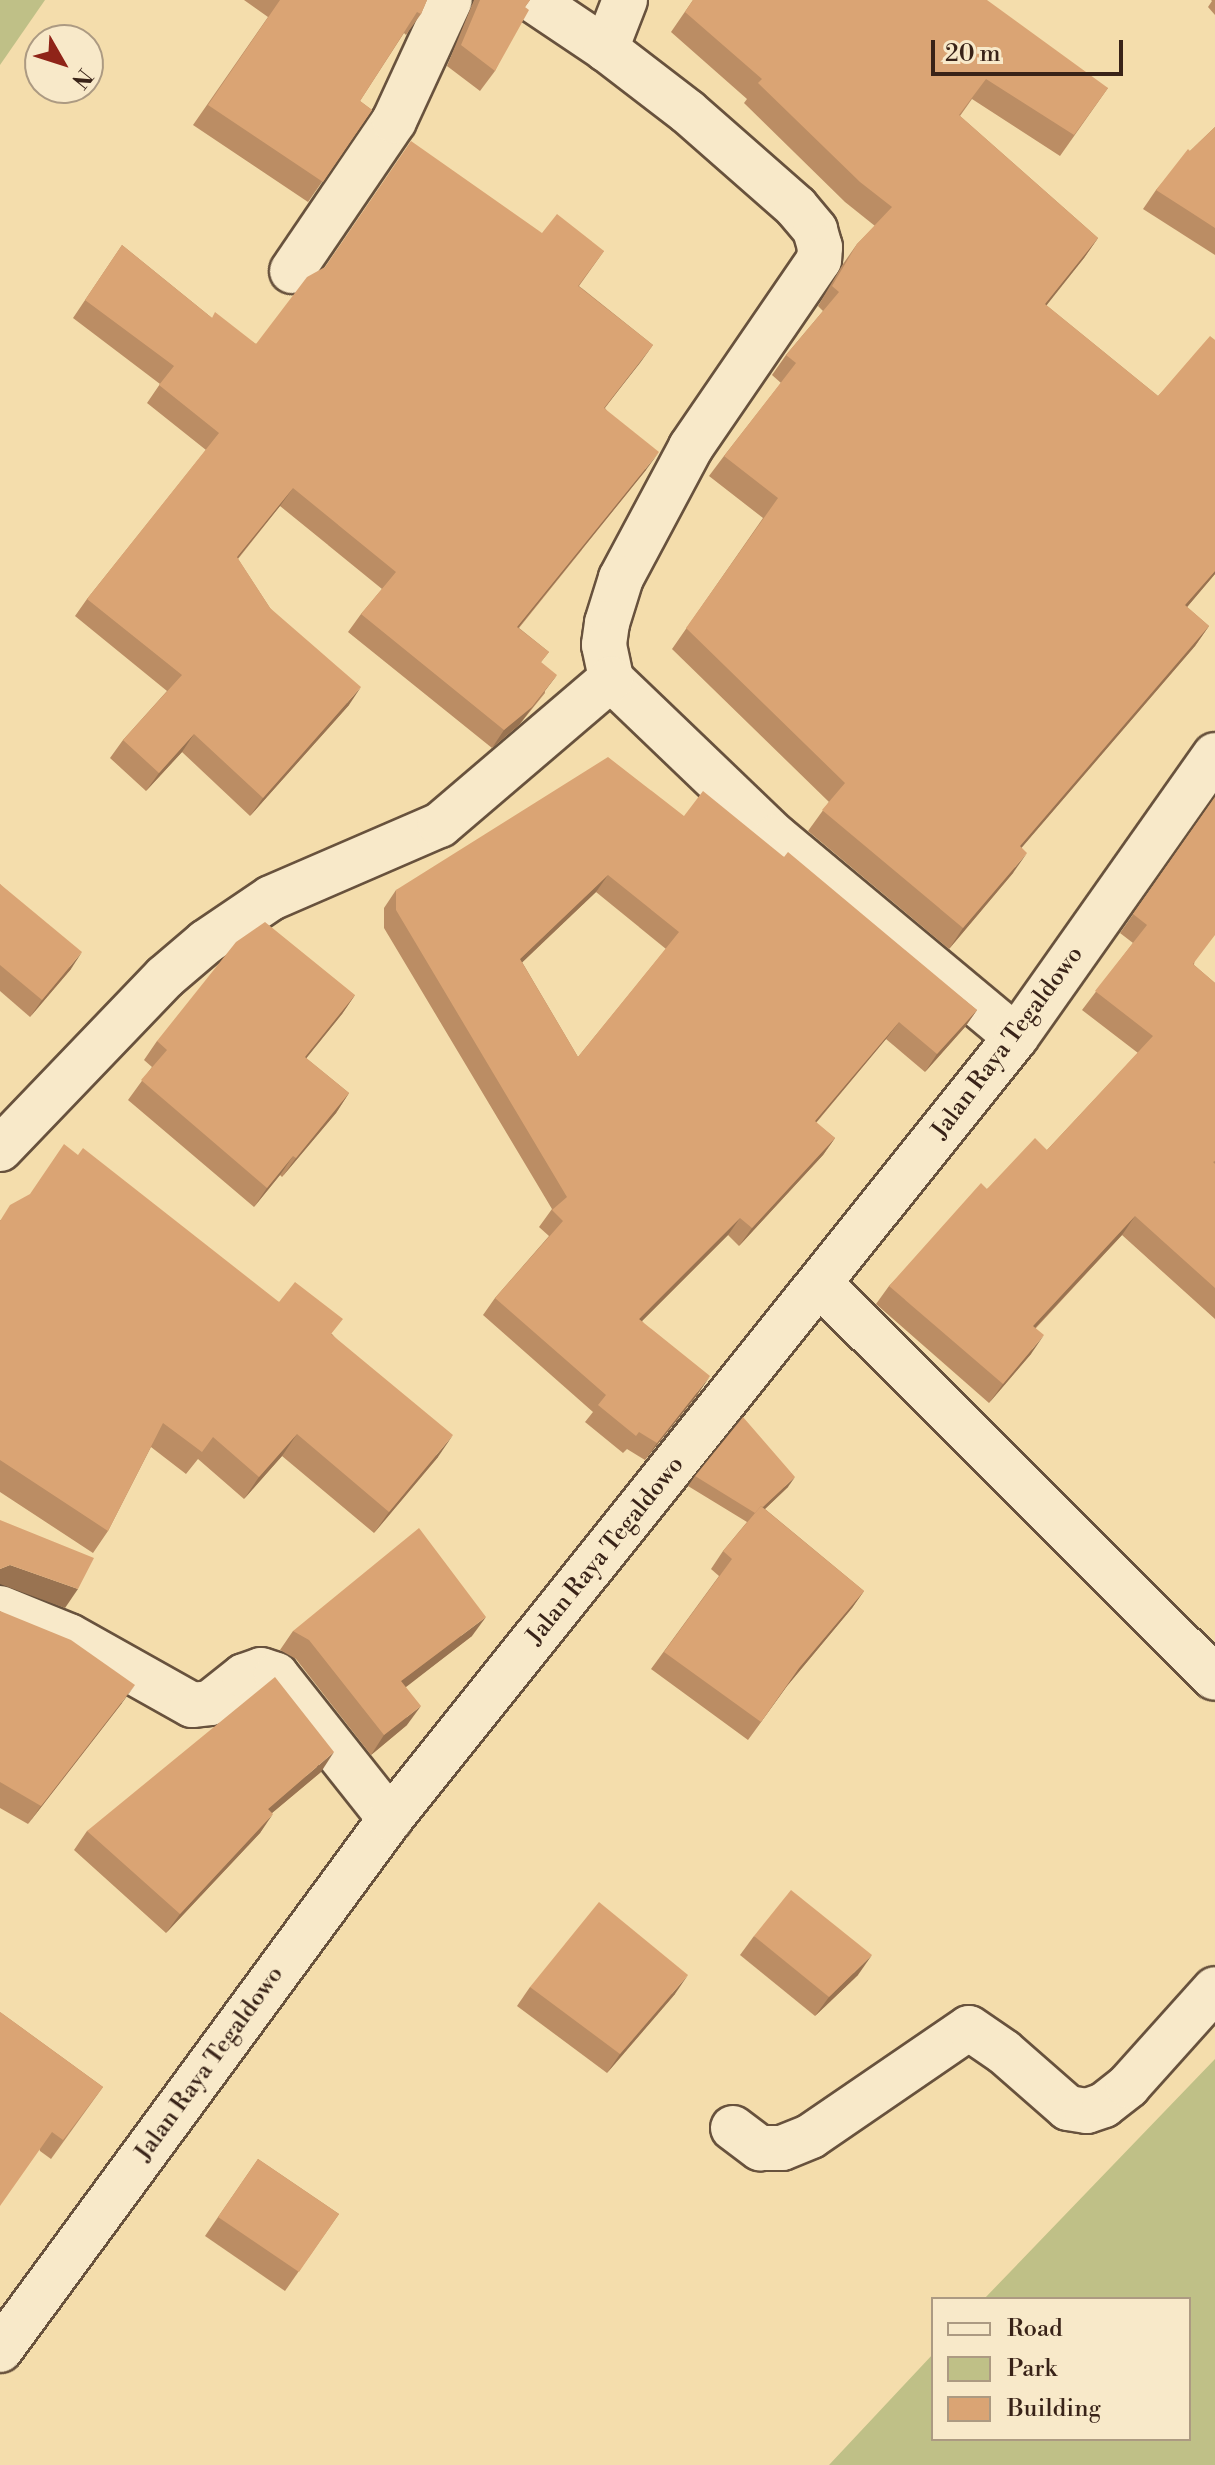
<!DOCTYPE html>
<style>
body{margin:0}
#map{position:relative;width:1215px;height:2465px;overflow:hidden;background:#f4ddac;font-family:"Libre Bodoni",serif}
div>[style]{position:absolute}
.green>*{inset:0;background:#bfc087}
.roads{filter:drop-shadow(2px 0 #68523d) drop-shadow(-2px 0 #68523d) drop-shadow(0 2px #68523d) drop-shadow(0 -2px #68523d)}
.street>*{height:44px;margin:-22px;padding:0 22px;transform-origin:22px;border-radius:22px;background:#f8e9c9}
.wall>*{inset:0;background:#bb8d64}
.shaded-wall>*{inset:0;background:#997351}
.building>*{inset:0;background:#daa474}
span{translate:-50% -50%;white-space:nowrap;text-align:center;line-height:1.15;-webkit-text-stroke:6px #f8e9c9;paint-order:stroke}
.street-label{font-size:24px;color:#392318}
.legend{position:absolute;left:931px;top:2297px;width:260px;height:144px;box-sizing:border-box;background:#f8e9c9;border:2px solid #ac9a82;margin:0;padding:10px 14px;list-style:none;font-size:24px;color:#392318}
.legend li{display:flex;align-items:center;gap:16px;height:40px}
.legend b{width:40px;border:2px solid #ac9a82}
.north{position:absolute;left:24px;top:24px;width:80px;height:80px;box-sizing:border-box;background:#f8e9c9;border:2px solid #ac9a82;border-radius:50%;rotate:129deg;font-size:22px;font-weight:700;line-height:32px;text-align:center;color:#392318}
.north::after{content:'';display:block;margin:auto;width:28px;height:36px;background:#8f2418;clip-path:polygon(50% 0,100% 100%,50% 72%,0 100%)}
.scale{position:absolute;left:931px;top:40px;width:192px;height:36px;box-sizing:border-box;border:4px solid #392318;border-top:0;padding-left:10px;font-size:24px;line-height:28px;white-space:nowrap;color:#392318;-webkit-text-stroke:6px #f8e9c9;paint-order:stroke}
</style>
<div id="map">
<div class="green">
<i style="clip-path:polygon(0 0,45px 0,0 65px)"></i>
<i style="clip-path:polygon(1215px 2059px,1215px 2465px,829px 2465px,933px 2354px,933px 2439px,1189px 2439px,1189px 2299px,984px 2299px)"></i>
</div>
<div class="roads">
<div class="street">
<i style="left:533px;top:0;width:88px;rotate:33.9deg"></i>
<i style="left:625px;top:0;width:53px;rotate:111.2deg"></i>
<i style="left:606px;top:49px;width:103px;rotate:37.5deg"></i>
<i style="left:688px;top:112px;width:144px;rotate:41.3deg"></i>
<i style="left:796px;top:207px;width:30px;rotate:50deg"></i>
<i style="left:815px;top:230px;width:18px;rotate:74deg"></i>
<i style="left:820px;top:247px;width:13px;rotate:94deg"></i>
<i style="left:819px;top:260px;width:227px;rotate:124.4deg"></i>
<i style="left:691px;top:447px;width:149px;rotate:118.1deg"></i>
<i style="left:621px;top:578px;width:47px;rotate:107.3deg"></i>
<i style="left:607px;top:623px;width:22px;rotate:98deg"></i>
<i style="left:604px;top:645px;width:35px;rotate:78deg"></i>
<i style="left:611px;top:679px;width:228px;rotate:43.8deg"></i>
<i style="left:776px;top:837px;width:312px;rotate:39.8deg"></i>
<i style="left:292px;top:271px;width:181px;rotate:-55.8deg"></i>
<i style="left:394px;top:121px;width:133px;rotate:-65.2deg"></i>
<i style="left:0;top:1149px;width:238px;rotate:-46.2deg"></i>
<i style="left:165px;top:977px;width:54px;rotate:-40.5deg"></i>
<i style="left:206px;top:942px;width:78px;rotate:-34.1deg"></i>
<i style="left:271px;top:898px;width:184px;rotate:-23.4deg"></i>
<i style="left:440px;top:825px;width:225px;rotate:-40.5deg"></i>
<i style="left:821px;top:1285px;width:556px;rotate:44.93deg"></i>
<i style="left:0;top:1608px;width:74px;rotate:22.1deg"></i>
<i style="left:69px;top:1636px;width:141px;rotate:29.3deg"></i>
<i style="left:192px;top:1705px;width:18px;rotate:-6deg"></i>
<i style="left:210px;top:1703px;width:43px;rotate:-38.5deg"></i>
<i style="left:244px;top:1676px;width:18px;rotate:-19deg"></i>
<i style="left:261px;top:1670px;width:16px;rotate:18deg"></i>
<i style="left:276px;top:1675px;width:184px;rotate:51.6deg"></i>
<i style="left:733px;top:2128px;width:34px;rotate:37deg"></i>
<i style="left:760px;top:2148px;width:22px"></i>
<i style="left:782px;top:2148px;width:31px;rotate:-22deg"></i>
<i style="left:811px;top:2136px;width:191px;rotate:-34.4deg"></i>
<i style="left:969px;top:2028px;width:42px;rotate:34.4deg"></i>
<i style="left:1004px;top:2052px;width:85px;rotate:41.2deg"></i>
<i style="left:1068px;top:2108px;width:19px;rotate:9deg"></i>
<i style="left:1087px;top:2111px;width:18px;rotate:-19deg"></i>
<i style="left:1104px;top:2105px;width:31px;rotate:-38deg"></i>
<i style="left:1128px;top:2086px;width:130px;rotate:-48.1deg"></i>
<i style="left:0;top:2350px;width:659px;rotate:-53.7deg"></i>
<i style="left:390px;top:1819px;width:1002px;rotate:-51.32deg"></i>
<i style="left:1016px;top:1037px;width:345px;rotate:-54.8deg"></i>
</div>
</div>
<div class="wall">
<i style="clip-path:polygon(244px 0,427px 0,421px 14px,406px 35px,404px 33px,360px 101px,372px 110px,308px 202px,193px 125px,268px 17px)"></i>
<i style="clip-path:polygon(474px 0,530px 0,525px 7px,495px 71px,480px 91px,447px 66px)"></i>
<i style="clip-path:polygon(693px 0,1108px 88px,1060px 156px,972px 99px,960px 116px,1098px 238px,1084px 258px,1046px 305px,1158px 396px,1215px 340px,1215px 574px,1187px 607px,1209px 626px,1195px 646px,1021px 848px,1013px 873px,949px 949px,808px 831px,829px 802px,672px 649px,763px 518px,709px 476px,724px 456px,781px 383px,772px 375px,786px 355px,823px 311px,818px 306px,843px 264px,857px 244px,875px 226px,845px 202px,744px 103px,747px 99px,671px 32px)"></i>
<i style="clip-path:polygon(1211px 0,1215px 0,1215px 15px,1208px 7px,1212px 1px)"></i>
<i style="clip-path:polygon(1215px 127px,1215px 255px,1143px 209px,1156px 190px,1190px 151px)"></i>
<i style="clip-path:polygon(542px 233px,604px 251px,579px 286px,653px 345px,605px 408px,646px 470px,519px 628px,549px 652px,541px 662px,545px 693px,519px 725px,492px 748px,348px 632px,361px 614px,382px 589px,280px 506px,238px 559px,270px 608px,349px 705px,250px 816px,182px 752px,146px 791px,110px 758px,123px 740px,167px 691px,75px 616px,87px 599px,206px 450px,147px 403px,160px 384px,73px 318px,122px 245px,212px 318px,256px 344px)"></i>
<i style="clip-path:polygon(1215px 797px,1194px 965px,1215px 983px,1215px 1319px,1122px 1235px,1036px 1328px,1031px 1354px,989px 1403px,876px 1304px,889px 1286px,987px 1189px,1047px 1150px,1138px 1053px,1082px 1010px,1133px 943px,1120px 933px)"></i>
<i style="clip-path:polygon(evenodd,684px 816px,784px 857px,977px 1010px,965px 1027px,925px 1072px,886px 1039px,816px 1123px,835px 1138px,823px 1155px,739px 1246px,728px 1235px,642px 1321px,698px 1394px,645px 1460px,627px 1449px,623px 1453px,585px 1422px,593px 1412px,483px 1315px,495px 1298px,549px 1236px,539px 1227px,552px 1209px,384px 928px,384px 908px,396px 890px,684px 816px,596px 892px,666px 949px,578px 1057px,522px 962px,596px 892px)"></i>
<i style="clip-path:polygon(0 884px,71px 969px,30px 1017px,0 991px)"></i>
<i style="clip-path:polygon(355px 995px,342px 1014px,306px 1058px,349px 1093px,336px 1113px,282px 1177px,280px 1175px,254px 1207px,128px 1100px,152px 1067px,144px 1060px,157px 1041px)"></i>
<i style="clip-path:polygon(0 1220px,279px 1302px,332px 1334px,438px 1457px,374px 1533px,282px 1456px,244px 1499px,198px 1459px,186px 1474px,151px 1447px,108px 1531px,93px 1553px,0 1492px)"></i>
<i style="clip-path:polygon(695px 1476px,788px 1487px,765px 1509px,864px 1591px,852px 1608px,787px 1686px,748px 1740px,651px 1669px,719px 1576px,711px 1569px,723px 1551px,747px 1522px,688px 1486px)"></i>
<i style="clip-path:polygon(0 1611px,122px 1703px,28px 1824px,0 1808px)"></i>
<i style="clip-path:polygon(293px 1631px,472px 1636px,405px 1687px,407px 1725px,371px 1755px,296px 1659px,280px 1650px)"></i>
<i style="clip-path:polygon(321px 1772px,272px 1813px,260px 1833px,166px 1933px,74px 1850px,87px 1831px)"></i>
<i style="clip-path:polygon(754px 1936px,858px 1975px,815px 2016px,740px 1955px)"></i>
<i style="clip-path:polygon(530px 1987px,675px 1994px,607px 2073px,517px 2006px)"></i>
<i style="clip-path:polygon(0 2012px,103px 2087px,51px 2159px,40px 2151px)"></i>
<i style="clip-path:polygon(258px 2159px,339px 2214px,285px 2291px,205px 2236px)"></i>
</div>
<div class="shaded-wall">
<i style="clip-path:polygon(1098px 238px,1084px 258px,1031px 325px,1045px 304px)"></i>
<i style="clip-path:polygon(653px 345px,640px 363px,591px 425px,604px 408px)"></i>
<i style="clip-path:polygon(659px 452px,646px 470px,505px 644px,517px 627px)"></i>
<i style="clip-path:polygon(293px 488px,280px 506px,224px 575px,237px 557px)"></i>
<i style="clip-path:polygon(1215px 571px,1215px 574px,1171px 626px,1185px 605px)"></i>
<i style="clip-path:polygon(1209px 626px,1195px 646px,1005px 867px,1020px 846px)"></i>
<i style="clip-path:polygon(557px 675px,519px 725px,492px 748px,504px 730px)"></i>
<i style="clip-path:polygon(361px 687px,349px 705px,250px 816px,263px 798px)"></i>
<i style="clip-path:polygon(194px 734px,182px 752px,146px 791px,159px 773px)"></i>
<i style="clip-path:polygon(1027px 853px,1013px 873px,949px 949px,963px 928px)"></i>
<i style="clip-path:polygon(608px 875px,596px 892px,508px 976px,520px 959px)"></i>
<i style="clip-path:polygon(82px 952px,71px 969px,30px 1017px,42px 1000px)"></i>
<i style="clip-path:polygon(355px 995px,342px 1014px,292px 1076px,305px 1057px)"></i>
<i style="clip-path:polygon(977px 1010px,965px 1027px,925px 1072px,937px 1054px)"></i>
<i style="clip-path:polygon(899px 1022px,886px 1039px,802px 1139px,815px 1121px)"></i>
<i style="clip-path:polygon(349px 1093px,336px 1113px,282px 1177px,296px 1158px)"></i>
<i style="clip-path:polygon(835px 1138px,823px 1155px,739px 1246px,752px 1228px)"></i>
<i style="clip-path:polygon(293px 1156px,280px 1175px,254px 1207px,267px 1188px)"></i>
<i style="clip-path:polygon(1135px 1216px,1122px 1235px,1020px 1344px,1033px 1326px)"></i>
<i style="clip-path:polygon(740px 1218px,728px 1235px,627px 1336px,639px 1319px)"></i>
<i style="clip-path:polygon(1044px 1335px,1031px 1354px,989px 1403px,1003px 1384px)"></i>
<i style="clip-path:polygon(710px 1376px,698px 1394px,645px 1460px,657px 1443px)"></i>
<i style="clip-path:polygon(297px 1434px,282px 1456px,244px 1499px,259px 1477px)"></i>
<i style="clip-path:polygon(453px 1435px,438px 1457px,374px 1533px,389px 1512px)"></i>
<i style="clip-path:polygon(795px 1477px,788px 1487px,749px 1524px,756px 1513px)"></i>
<i style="clip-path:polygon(10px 1565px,78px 1589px,65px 1608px,0 1584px,0 1569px)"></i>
<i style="clip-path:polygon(864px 1591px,852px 1608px,787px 1686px,748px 1740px,799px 1668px)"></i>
<i style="clip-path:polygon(486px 1617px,472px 1636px,388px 1701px,401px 1681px)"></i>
<i style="clip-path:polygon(135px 1685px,122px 1703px,28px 1824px,41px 1806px)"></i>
<i style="clip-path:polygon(421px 1706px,407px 1725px,371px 1755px,384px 1735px)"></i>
<i style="clip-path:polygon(334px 1752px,321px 1772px,254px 1828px,268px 1809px)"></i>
<i style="clip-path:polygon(273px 1814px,260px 1833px,166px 1933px,180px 1914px)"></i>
<i style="clip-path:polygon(872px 1955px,858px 1975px,815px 2016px,829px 1997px)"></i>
<i style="clip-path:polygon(688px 1975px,675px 1994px,607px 2073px,620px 2054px)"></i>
</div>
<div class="building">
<i style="clip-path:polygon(280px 0,427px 0,421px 14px,417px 12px,360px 101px,372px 110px,323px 182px,208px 105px)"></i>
<i style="clip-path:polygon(480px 0,530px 0,525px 7px,529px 10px,495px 71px,461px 45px)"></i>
<i style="clip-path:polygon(693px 0,987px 0,1108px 88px,1074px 135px,986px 79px,959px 115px,1098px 238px,1045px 304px,1158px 396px,1210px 336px,1215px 340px,1215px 571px,1185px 605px,1209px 626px,1020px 846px,1027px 853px,963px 928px,822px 810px,845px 783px,686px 628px,778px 498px,724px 456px,796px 363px,786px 355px,839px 292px,832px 286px,857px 244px,892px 207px,860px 182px,758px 83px,762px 79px,685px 12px)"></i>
<i style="clip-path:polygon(1215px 127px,1215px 228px,1156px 190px,1188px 149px,1190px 151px)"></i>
<i style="clip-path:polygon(411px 141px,542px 233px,557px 214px,604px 251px,578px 286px,653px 345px,604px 408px,659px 452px,517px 627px,549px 652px,541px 662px,557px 675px,532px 707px,504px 730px,361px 614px,396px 572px,293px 488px,237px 557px,270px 608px,361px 687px,263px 798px,194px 734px,159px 773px,123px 740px,182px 675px,87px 599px,219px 433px,159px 385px,174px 366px,85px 300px,122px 245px,212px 318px,215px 312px,256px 344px,307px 277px,325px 267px)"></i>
<i style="clip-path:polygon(evenodd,608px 757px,684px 816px,703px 791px,784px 857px,788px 852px,977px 1010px,937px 1054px,899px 1022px,815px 1121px,835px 1138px,752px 1228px,740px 1218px,639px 1319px,710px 1376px,657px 1443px,639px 1432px,636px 1436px,598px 1405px,606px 1395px,495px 1298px,563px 1221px,552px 1210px,567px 1197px,396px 910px,396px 890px,608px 757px,608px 875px,679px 932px,578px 1057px,520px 959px,608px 875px)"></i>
<i style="clip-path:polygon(1215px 797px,1215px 935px,1193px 964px,1215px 983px,1215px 1161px,1213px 1162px,1215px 1164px,1215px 1288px,1135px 1216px,1033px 1326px,1044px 1335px,1003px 1384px,889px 1286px,981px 1183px,987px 1189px,1035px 1138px,1047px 1150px,1153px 1036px,1095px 991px,1147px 925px,1133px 914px)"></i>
<i style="clip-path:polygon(0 884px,82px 952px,42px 1000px,0 965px)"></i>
<i style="clip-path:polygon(265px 922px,355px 995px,305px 1057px,349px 1093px,296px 1158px,293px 1156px,267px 1188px,141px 1080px,167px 1050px,157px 1041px,236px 942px)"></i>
<i style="clip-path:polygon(64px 1144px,78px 1155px,83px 1148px,279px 1302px,295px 1282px,343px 1319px,331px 1334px,453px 1435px,389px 1512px,297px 1434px,259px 1477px,213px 1437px,202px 1452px,163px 1423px,108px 1531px,0 1460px,0 1221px,10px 1205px,30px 1194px)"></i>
<i style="clip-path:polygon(743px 1417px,795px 1477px,763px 1507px,761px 1506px,755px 1513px,695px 1476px)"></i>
<i style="clip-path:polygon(761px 1506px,864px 1591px,799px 1668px,761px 1722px,664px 1652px,732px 1559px,723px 1551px)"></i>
<i style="clip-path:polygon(0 1520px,94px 1558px,78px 1589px,10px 1565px,0 1569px)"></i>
<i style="clip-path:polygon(419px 1528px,486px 1617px,401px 1681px,421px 1706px,384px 1735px,309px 1640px,293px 1631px)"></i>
<i style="clip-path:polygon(0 1611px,71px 1640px,135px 1685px,41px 1806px,0 1782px)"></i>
<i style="clip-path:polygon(275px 1677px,334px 1752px,268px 1809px,273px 1814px,180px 1914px,87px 1831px)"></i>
<i style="clip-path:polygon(791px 1890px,872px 1955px,829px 1997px,754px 1936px)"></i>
<i style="clip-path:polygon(599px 1902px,688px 1975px,620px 2054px,530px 1987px)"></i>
<i style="clip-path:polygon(0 2012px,103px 2087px,63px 2140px,52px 2132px,0 2206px)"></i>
<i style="clip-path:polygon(258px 2159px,339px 2214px,299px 2272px,218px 2217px)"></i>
</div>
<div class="street-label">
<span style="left:1008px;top:1043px;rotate:-53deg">Jalan Raya Tegaldowo</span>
<span style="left:606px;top:1551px;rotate:-51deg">Jalan Raya Tegaldowo</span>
<span style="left:210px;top:2064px;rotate:-54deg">Jalan Raya Tegaldowo</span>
</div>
<ul class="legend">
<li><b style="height:10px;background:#f8e9c9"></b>Road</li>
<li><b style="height:22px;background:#bfc087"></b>Park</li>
<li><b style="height:22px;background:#daa474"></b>Building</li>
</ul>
<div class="north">N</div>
<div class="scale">20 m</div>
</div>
